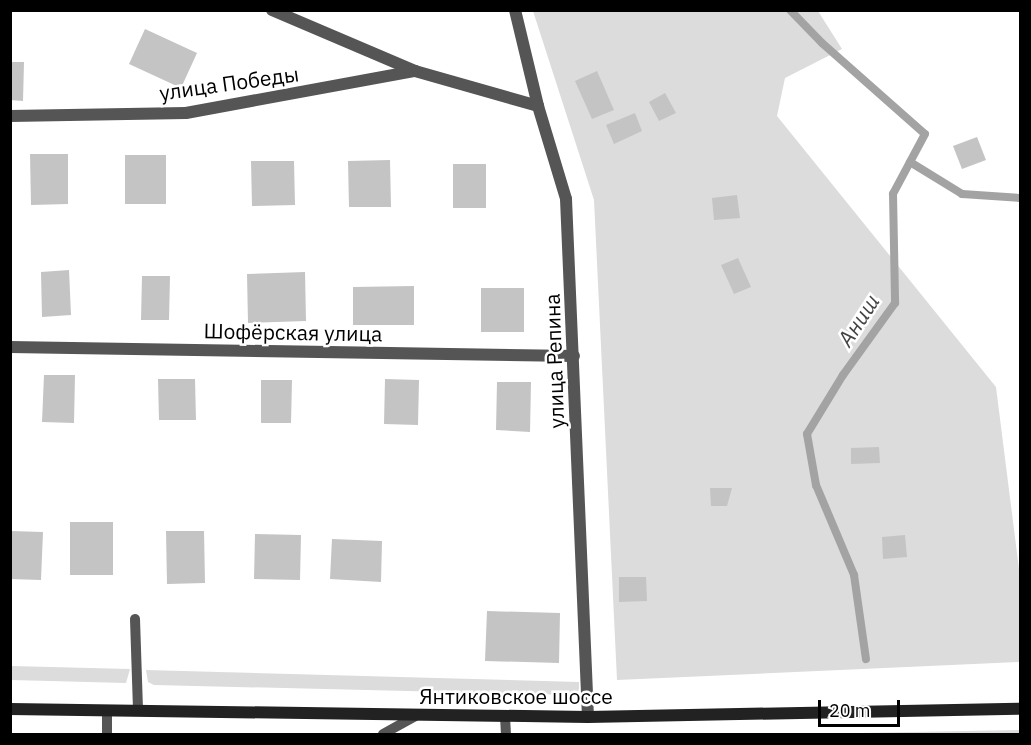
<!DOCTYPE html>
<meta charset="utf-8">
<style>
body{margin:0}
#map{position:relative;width:1031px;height:745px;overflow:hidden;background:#fff;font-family:"IBM Plex Sans",sans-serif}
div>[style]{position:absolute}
.green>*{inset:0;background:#dcdcdc}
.stream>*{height:8px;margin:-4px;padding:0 4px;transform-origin:4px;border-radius:4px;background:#a3a3a3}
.building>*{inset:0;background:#c4c4c4}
.service>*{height:10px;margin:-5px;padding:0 5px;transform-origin:5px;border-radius:5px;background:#555}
.minor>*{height:12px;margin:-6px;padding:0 6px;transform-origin:6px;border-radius:6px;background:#555}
.secondary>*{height:12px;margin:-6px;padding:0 6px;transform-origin:6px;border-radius:6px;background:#222}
span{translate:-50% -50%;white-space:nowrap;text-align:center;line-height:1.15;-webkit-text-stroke:5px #fff;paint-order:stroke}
.street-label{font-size:21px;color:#000}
.water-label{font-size:22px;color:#444;font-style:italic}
.frame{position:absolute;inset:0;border:12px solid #000;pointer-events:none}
.scale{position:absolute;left:818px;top:700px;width:82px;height:27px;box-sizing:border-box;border:3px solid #000;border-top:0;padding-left:8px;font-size:18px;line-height:21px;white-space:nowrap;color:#000;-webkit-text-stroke:4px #fff;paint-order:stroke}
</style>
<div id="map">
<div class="green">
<i style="clip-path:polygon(533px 11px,818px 11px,842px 49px,785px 78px,777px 116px,996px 387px,1020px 577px,1020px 662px,617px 680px,594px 200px)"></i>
<i style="clip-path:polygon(11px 666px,130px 669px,126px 683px,11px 680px)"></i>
<i style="clip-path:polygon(146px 670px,579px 682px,579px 689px,576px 695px,154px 685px,148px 682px)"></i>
<i style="clip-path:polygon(1020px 730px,1020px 734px,808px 734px)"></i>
</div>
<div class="stream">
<i style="left:790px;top:10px;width:46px;rotate:45.9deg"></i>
<i style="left:822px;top:43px;width:137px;rotate:41.5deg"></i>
<i style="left:925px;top:134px;width:68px;rotate:118.1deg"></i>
<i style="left:893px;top:194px;width:109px;rotate:88.9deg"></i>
<i style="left:895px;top:303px;width:89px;rotate:125.8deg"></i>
<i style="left:843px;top:375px;width:69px;rotate:121.4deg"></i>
<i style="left:807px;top:434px;width:52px;rotate:80deg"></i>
<i style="left:816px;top:485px;width:98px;rotate:67.1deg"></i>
<i style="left:854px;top:575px;width:85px;rotate:81.9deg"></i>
<i style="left:910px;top:162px;width:61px;rotate:31.6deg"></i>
<i style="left:962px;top:194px;width:58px;rotate:3.9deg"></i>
</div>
<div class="building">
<i style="clip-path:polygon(145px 29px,197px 53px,181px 88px,129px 64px)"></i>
<i style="clip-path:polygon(10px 62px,24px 62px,23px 101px,10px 100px)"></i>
<i style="clip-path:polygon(597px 71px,614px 110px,592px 119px,575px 81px)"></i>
<i style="clip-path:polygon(665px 93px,676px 113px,659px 121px,649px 102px)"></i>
<i style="clip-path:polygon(635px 113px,642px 131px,614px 144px,606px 125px)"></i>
<i style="clip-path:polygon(977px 137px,986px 160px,962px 169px,953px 146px)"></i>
<i style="clip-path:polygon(30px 154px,68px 154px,68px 204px,31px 205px)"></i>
<i style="clip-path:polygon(125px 155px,166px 155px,166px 204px,125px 204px)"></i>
<i style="clip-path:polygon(390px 160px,391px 207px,349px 207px,348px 161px)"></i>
<i style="clip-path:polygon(251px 161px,294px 161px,295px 205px,252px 206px)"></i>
<i style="clip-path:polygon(453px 164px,486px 164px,486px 208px,453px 208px)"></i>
<i style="clip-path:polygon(737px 195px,740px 218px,714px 220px,712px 198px)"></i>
<i style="clip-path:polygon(738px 258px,751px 287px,734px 294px,721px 265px)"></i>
<i style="clip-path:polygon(69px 270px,71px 315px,42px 317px,41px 272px)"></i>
<i style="clip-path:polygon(305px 272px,306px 321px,248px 323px,247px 274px)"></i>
<i style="clip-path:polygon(142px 276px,170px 276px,169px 320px,141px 320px)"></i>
<i style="clip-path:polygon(414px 286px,414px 325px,353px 325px,353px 287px)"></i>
<i style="clip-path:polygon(481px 288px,524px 288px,524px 332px,481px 332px)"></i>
<i style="clip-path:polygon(44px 375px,75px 375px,74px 423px,42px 422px)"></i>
<i style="clip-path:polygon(158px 379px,195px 379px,196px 420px,159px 420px)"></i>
<i style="clip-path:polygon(385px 379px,419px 380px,418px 425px,384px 424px)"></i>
<i style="clip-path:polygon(261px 380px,292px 380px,291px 423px,261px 423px)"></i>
<i style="clip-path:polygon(497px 382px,531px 382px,530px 432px,496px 430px)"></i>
<i style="clip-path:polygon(879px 447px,880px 463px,851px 464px,851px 448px)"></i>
<i style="clip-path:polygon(710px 488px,732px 488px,727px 506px,711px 506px)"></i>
<i style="clip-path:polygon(70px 522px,113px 522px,113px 575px,70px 575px)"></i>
<i style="clip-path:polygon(10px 531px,43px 532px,41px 580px,10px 579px)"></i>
<i style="clip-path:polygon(166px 531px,204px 531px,205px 583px,167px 584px)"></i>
<i style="clip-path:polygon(255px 534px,301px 535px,300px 580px,254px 579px)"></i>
<i style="clip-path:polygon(905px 535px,907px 557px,883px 559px,882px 537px)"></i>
<i style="clip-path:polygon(332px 539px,382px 541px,381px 582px,330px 579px)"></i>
<i style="clip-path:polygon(619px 577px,646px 577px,647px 601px,619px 602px)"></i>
<i style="clip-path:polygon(487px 611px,560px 613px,559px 663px,485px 661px)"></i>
</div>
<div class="service">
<i style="left:135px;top:619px;width:92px;rotate:88.1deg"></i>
<i style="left:107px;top:710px;width:24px;rotate:90deg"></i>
<i style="left:505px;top:716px;width:18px;rotate:87deg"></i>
<i style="left:383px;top:734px;width:39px;rotate:-29deg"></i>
</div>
<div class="minor">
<i style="left:272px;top:10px;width:155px;rotate:23.1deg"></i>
<i style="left:415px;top:71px;width:128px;rotate:15.9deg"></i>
<i style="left:515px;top:10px;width:99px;rotate:76.5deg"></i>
<i style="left:538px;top:106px;width:97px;rotate:73.2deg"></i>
<i style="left:566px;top:199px;width:518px;rotate:87.57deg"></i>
<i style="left:10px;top:116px;width:176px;rotate:-1deg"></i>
<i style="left:186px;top:113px;width:233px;rotate:-10.4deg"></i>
<i style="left:10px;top:347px;width:564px;rotate:0.91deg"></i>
</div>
<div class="secondary">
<i style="left:10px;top:709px;width:578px;rotate:0.79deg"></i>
<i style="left:588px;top:717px;width:432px;rotate:-1.1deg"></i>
</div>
<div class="street-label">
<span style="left:229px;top:83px;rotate:-8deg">улица Победы</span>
<span style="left:293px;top:332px;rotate:1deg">Шофёрская улица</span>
<span style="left:554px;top:361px;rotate:-92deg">улица Репина</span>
<span style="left:516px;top:696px">Янтиковское шоссе</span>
</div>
<div class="water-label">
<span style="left:858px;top:320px;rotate:-57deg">Аниш</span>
</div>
<div class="frame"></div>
<div class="scale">20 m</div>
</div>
